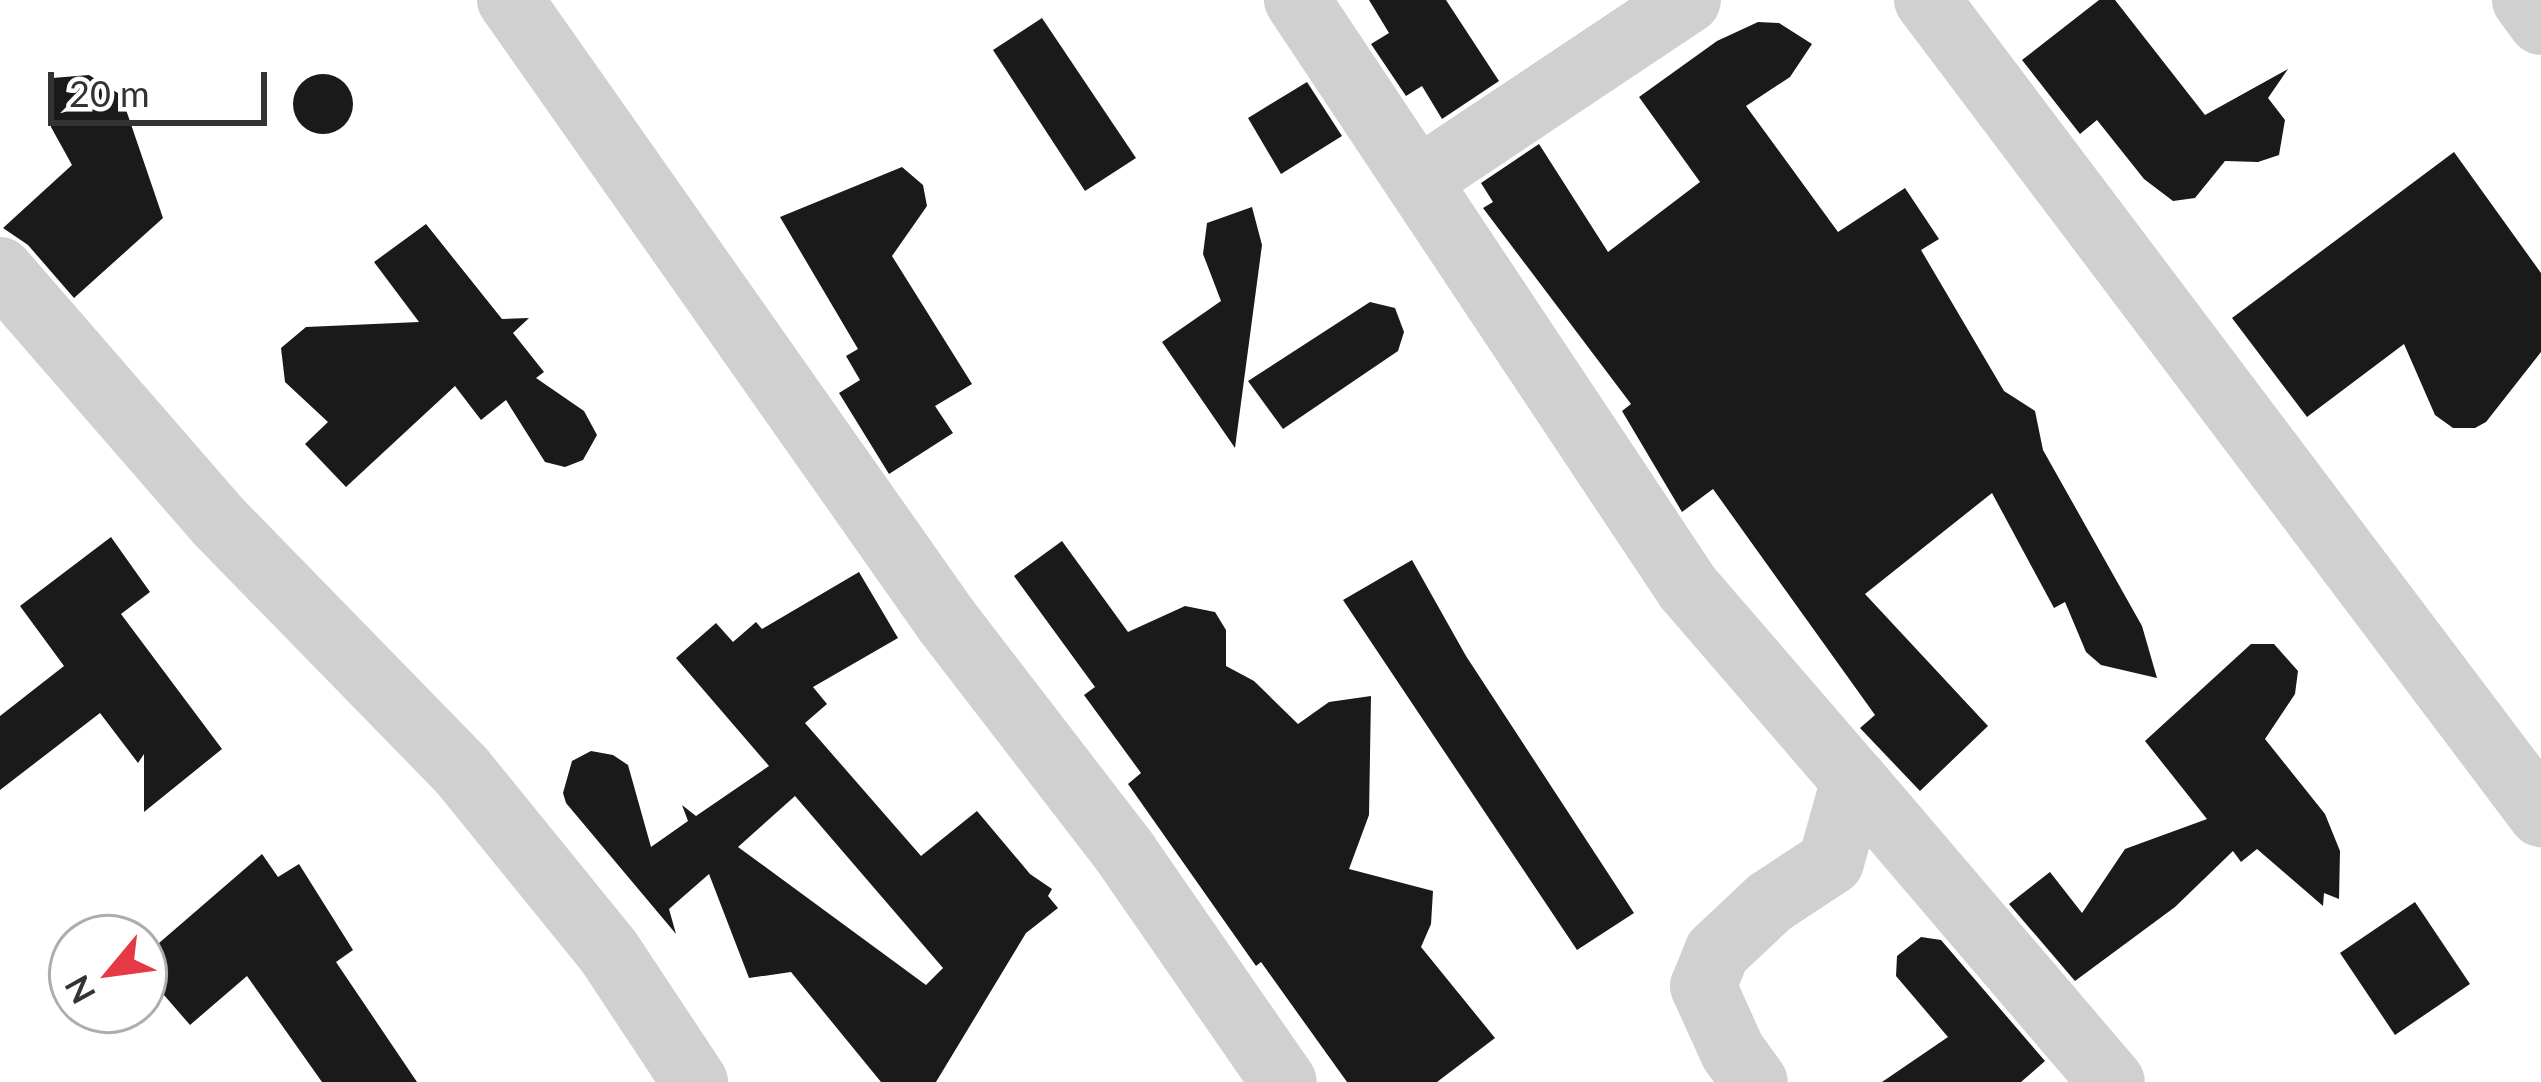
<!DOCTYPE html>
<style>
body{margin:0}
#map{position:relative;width:2541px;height:1082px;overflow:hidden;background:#fff;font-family:Lato,sans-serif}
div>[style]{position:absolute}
.building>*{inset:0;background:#1a1a1a}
.round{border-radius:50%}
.minor>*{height:66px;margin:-33px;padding:0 33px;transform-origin:33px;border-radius:33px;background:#d0d0d0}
span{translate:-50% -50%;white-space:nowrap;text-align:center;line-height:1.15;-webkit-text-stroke:12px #fff;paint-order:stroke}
.north{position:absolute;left:48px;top:914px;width:120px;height:120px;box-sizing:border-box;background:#fff;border:3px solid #adadad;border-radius:50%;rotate:241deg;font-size:33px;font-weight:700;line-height:48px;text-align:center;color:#333}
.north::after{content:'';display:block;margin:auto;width:42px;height:54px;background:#e63946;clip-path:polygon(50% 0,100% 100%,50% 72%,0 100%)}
.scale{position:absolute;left:48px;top:72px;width:219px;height:54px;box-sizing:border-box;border:6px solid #333;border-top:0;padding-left:15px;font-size:36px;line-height:42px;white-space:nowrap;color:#333;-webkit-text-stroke:9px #fff;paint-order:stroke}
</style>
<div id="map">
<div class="building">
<i style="clip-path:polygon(1369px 0,1446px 0,1499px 81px,1442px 119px,1422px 86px,1406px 96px,1371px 44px,1389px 33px)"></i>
<i style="clip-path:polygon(2099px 0,2115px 0,2205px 115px,2288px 69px,2268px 98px,2285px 120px,2279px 155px,2258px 162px,2225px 161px,2195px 198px,2173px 201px,2144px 179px,2097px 120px,2080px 134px,2022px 60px)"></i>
<i style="clip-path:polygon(1042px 18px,1136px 158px,1085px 191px,993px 50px)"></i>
<i style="clip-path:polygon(1758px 22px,1779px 23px,1812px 44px,1790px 77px,1746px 106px,1838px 232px,1905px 188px,1939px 239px,1921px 250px,2004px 391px,2035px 411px,2043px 450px,2142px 626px,2157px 678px,2101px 665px,2086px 652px,2065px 602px,2054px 608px,1992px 493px,1865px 594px,1988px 726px,1920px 791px,1860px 728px,1875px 715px,1713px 489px,1682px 512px,1622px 411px,1631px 404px,1483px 208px,1493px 202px,1481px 183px,1539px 144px,1608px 252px,1700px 182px,1639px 97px,1717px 41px)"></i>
<i class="round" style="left:293px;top:74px;width:60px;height:60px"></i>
<i style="clip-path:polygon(89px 75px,121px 95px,163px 218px,74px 298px,28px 245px,3px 228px,72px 165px,51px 127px,52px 78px)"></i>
<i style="clip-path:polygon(1307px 82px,1342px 136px,1281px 174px,1248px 118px)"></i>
<i style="clip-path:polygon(2454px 152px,2541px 273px,2541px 352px,2486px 422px,2475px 428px,2453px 428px,2435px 415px,2404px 344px,2307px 417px,2232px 318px)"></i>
<i style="clip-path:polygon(902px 167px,923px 185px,927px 206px,892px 256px,972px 384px,935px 406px,953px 433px,889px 474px,839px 393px,860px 380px,846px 356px,858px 349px,780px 217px)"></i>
<i style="clip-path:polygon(1252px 207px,1262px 245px,1235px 448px,1162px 342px,1221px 301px,1203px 254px,1207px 223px)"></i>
<i style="clip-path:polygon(426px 224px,502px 319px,529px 318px,513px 333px,544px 372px,536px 378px,584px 411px,597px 435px,583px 460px,565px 467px,545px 462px,506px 400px,481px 420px,455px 386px,346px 487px,305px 444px,328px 422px,285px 382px,281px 348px,306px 327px,419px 322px,374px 262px)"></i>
<i style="clip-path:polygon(1370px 302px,1395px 308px,1404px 332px,1398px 351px,1283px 429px,1248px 381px)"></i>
<i style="clip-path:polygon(111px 537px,150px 592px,121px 614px,222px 749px,144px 812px,144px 754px,138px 763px,100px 713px,0 790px,0 716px,64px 666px,20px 606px)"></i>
<i style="clip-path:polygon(1062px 541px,1128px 632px,1185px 606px,1215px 612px,1226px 630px,1226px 666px,1254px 681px,1298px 724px,1329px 702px,1371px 696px,1369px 815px,1349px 869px,1433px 891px,1431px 924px,1421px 947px,1495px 1038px,1437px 1082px,1347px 1082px,1261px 962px,1256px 966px,1128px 784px,1141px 773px,1084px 695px,1095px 687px,1014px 576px)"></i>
<i style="clip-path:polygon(1412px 560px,1466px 656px,1634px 913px,1577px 950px,1343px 600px)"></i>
<i style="clip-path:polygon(evenodd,859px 572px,898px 638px,813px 687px,827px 704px,805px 723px,921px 856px,977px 811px,1030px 874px,1052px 889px,1048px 896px,1058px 908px,1026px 933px,936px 1082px,881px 1082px,791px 972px,749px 978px,709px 874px,669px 909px,676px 934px,566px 803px,563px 793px,572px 761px,591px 751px,613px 755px,628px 765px,651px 847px,688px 821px,682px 805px,696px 816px,769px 766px,676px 658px,716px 623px,733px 642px,756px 622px,762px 629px,859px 572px,795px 796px,943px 968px,926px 985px,738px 847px,795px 796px)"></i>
<i style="clip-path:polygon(2251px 644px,2274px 644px,2298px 671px,2295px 694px,2265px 739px,2325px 814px,2340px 851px,2339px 899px,2324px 893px,2323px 906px,2257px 849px,2241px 862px,2233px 851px,2175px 907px,2075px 981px,2009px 904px,2050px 872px,2082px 913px,2125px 849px,2207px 819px,2145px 741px)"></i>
<i style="clip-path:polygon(262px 854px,278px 877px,299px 864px,353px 950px,336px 962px,417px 1082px,322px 1082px,247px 976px,190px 1025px,144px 972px,144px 956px)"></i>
<i style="clip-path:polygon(2415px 902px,2470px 984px,2395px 1035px,2340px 953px)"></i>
<i style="clip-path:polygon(1921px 937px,1941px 940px,2045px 1061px,2021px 1082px,1882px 1082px,1948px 1037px,1896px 976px,1897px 956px)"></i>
</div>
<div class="minor">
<i style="left:510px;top:0;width:758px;rotate:54.88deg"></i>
<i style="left:946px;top:620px;width:295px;rotate:52.4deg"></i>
<i style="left:1126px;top:854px;width:277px;rotate:55.3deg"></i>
<i style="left:1297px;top:0;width:706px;rotate:56.38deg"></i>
<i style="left:1688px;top:588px;width:254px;rotate:49.2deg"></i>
<i style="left:1854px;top:780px;width:85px;rotate:105.7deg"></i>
<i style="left:1831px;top:862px;width:73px;rotate:146.7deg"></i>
<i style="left:1770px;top:902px;width:73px;rotate:136.7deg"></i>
<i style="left:1717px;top:952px;width:37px;rotate:112deg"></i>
<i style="left:1703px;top:986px;width:72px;rotate:65.6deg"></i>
<i style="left:1733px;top:1052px;width:37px;rotate:54deg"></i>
<i style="left:1927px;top:0;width:1020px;rotate:52.97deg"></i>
<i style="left:2525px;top:0;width:27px;rotate:54deg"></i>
<i style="left:1420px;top:179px;width:322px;rotate:-33.7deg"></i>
<i style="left:0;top:270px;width:335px;rotate:49deg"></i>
<i style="left:220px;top:523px;width:347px;rotate:45.7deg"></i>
<i style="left:462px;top:771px;width:233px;rotate:50.9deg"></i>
<i style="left:609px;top:952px;width:156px;rotate:56.5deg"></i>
<i style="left:1854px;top:780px;width:397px;rotate:49.5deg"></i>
</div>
<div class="north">N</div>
<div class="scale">20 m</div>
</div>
